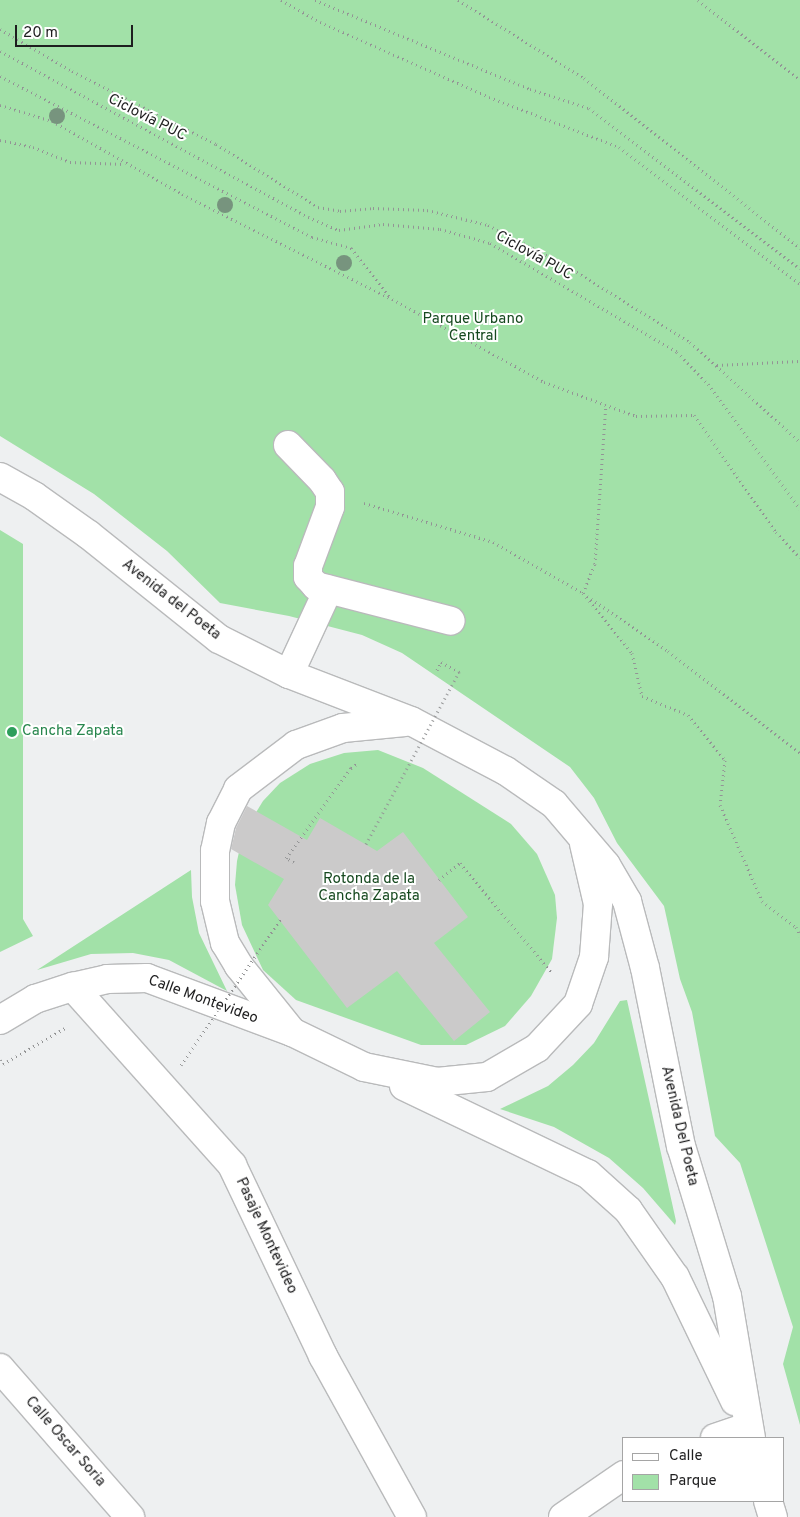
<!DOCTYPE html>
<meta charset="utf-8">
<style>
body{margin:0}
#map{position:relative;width:800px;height:1517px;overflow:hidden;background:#eef0f1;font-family:Overpass,sans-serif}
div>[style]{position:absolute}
.green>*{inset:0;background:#a2e1a8}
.building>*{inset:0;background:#cbcaca}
.path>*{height:3px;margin-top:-1.5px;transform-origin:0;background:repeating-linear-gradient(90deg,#939495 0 1px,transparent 0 5px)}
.roads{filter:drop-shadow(1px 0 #b9babb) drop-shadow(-1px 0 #b9babb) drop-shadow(0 1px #b9babb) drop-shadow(0 -1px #b9babb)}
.minor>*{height:28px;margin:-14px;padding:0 14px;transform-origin:14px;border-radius:14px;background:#fff}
.major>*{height:28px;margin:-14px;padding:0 14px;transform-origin:14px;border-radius:14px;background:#fff}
.path-bridge>*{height:3px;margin-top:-1.5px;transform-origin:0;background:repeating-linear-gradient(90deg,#939495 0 1px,transparent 0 5px)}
.trees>*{width:16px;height:16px;margin:-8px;border-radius:50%;background:#77947e}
.dots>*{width:14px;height:14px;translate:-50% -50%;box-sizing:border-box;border:2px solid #fff;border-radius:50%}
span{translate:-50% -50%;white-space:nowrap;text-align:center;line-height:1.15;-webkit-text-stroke:4px #fff;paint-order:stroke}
.street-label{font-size:15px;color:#1e1e1f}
.park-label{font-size:15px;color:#16491f}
.leisure-label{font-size:15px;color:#27864d}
.left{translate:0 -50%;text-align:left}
.legend{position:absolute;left:622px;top:1437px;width:162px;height:65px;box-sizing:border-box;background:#fff;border:1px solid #a5a5a5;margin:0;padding:6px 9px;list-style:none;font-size:15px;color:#1e1e1f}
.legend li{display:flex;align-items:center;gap:10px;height:25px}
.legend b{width:25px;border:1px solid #a5a5a5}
.scale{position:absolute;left:15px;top:25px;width:118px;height:22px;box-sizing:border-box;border:2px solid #1e1e1f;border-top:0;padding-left:6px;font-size:15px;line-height:18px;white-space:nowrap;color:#1e1e1f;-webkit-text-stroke:4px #fff;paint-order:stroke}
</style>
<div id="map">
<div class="green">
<i style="clip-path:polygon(0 0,800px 0,800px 1425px,783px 1364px,793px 1327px,740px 1163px,715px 1136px,692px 1012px,680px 979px,664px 906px,617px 843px,594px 798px,570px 767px,402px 653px,362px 635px,289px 616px,220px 603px,167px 551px,94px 494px,0 436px)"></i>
<i style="clip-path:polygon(0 530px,23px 544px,23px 919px,33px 936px,0 952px)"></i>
<i style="clip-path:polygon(378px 750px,423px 768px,511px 824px,537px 854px,555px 895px,557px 918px,552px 959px,531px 996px,505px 1026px,466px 1045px,421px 1045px,296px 1000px,263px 970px,242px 925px,235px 885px,237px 861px,243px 834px,263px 801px,280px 783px,310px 764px,344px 753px)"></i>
<i style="clip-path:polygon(191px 870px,192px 897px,199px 933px,227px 991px,169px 960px,133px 953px,91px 954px,37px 970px)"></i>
<i style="clip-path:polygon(627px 1000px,676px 1221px,675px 1225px,643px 1188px,609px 1158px,554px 1127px,500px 1109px,548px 1086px,573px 1065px,594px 1043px,620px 1001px)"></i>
</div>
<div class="building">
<i style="clip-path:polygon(247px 806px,307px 840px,320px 818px,377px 851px,403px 832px,468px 917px,434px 943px,490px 1012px,454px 1041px,397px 971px,347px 1008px,268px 905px,284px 879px,231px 849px,236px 828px)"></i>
</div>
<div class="path">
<i style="left:281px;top:0;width:45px;rotate:29.4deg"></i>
<i style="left:320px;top:22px;width:185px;rotate:23.9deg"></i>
<i style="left:489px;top:97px;width:139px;rotate:21deg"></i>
<i style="left:619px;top:147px;width:227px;rotate:37.1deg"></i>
<i style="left:315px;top:0;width:233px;rotate:22.5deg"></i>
<i style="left:530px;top:89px;width:62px;rotate:17.9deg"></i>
<i style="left:589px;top:108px;width:265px;rotate:37.3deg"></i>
<i style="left:458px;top:0;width:148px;rotate:31.8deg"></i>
<i style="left:584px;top:78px;width:275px;rotate:38.2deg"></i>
<i style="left:698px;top:0;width:130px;rotate:38.1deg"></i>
<i style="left:0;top:29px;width:83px;rotate:30.3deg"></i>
<i style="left:72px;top:71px;width:161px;rotate:26.9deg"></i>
<i style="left:216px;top:144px;width:120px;rotate:31.7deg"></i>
<i style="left:318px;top:207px;width:22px;rotate:10deg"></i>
<i style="left:340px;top:211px;width:33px;rotate:-5deg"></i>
<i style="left:373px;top:208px;width:54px;rotate:2.1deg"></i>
<i style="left:427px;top:210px;width:63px;rotate:13.8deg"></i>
<i style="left:488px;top:225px;width:85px;rotate:27.2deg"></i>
<i style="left:564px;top:264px;width:148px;rotate:31.8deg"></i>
<i style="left:690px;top:342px;width:149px;rotate:42.3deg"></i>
<i style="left:0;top:51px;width:350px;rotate:28.3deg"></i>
<i style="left:308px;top:217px;width:34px;rotate:23deg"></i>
<i style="left:339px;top:230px;width:44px;rotate:-7.8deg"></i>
<i style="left:383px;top:224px;width:57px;rotate:5deg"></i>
<i style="left:440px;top:229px;width:52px;rotate:15.6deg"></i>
<i style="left:490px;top:243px;width:216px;rotate:30.2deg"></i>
<i style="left:677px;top:352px;width:45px;rotate:45.9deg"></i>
<i style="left:708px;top:384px;width:155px;rotate:53.6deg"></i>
<i style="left:0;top:76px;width:351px;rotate:27.3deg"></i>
<i style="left:312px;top:237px;width:41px;rotate:15.8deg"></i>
<i style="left:351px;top:248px;width:63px;rotate:51.5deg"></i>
<i style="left:0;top:105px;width:54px;rotate:17.1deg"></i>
<i style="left:52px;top:121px;width:149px;rotate:29.3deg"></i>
<i style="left:182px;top:194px;width:235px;rotate:26.6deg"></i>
<i style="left:392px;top:299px;width:173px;rotate:28.6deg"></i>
<i style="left:544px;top:382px;width:98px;rotate:20.3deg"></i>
<i style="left:636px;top:416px;width:58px;rotate:-1deg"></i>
<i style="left:694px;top:415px;width:143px;rotate:55deg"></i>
<i style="left:776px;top:532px;width:35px;rotate:47deg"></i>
<i style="left:0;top:140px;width:34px;rotate:12deg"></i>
<i style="left:33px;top:147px;width:40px;rotate:22deg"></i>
<i style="left:70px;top:162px;width:55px;rotate:2.1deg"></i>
<i style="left:717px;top:365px;width:83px;rotate:-2.8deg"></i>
<i style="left:364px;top:503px;width:135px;rotate:16.8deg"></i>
<i style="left:493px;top:542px;width:103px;rotate:29.5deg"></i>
<i style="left:583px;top:593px;width:31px;rotate:-68deg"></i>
<i style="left:595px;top:564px;width:160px;rotate:-86.1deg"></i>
<i style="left:583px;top:593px;width:77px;rotate:50.8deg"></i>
<i style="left:632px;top:653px;width:44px;rotate:76.9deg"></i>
<i style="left:642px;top:696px;width:50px;rotate:22.4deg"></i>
<i style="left:688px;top:715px;width:58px;rotate:50.6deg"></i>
<i style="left:725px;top:760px;width:45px;rotate:96.3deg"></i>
<i style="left:720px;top:805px;width:105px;rotate:66.4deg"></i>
<i style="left:762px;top:901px;width:43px;rotate:37.4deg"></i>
<i style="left:796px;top:927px;width:10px;rotate:66deg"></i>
<i style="left:587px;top:596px;width:98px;rotate:34.2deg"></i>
<i style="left:668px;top:651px;width:167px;rotate:37.7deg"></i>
<i style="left:437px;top:670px;width:9px;rotate:-63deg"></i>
<i style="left:441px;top:662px;width:21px;rotate:29deg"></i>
<i style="left:294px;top:862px;width:9px;rotate:-153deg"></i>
<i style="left:286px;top:858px;width:111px;rotate:-54.2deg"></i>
<i style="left:351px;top:768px;width:9px;rotate:-36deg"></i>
<i style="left:439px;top:880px;width:27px;rotate:-39deg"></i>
<i style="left:460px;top:863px;width:143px;rotate:50.1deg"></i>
<i style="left:0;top:1060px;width:5px;rotate:53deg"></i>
<i style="left:3px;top:1064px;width:72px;rotate:-30.1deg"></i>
</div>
<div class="roads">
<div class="minor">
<i style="left:288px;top:445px;width:49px;rotate:45.8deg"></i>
<i style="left:322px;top:480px;width:14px;rotate:56deg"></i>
<i style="left:330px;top:492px;width:15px;rotate:90deg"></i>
<i style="left:330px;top:507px;width:63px;rotate:110.4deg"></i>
<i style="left:308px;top:566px;width:11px;rotate:90deg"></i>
<i style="left:308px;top:577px;width:12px;rotate:48deg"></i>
<i style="left:316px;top:586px;width:139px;rotate:14.5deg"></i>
<i style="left:289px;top:674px;width:93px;rotate:-65.1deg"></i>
<i style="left:73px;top:987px;width:239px;rotate:48.2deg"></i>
<i style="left:232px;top:1165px;width:212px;rotate:64.5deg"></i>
<i style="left:323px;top:1356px;width:184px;rotate:61.1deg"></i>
<i style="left:0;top:1368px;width:198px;rotate:48.9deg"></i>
<i style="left:715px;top:1438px;width:34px;rotate:-19deg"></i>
<i style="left:563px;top:1517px;width:74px;rotate:-34.5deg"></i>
</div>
<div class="major">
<i style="left:0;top:477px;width:39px;rotate:29deg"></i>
<i style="left:34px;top:496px;width:67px;rotate:35.3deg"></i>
<i style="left:89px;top:535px;width:166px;rotate:38.7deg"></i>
<i style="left:219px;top:639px;width:78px;rotate:26.6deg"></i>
<i style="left:289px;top:674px;width:131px;rotate:21.1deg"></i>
<i style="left:411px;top:721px;width:107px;rotate:27.8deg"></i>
<i style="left:506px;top:771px;width:58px;rotate:34.5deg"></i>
<i style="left:554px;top:804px;width:80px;rotate:49.6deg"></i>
<i style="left:606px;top:865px;width:42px;rotate:59.7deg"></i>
<i style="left:627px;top:901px;width:69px;rotate:75deg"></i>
<i style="left:645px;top:968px;width:182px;rotate:78.6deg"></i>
<i style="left:681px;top:1146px;width:157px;rotate:73deg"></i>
<i style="left:727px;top:1296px;width:144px;rotate:80.4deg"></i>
<i style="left:0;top:1020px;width:41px;rotate:-31deg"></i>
<i style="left:35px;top:999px;width:40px;rotate:-18deg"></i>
<i style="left:73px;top:987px;width:35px;rotate:-13deg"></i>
<i style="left:107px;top:979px;width:40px;rotate:-1.4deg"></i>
<i style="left:147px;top:978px;width:155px;rotate:20.4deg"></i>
<i style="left:292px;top:1032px;width:80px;rotate:25.9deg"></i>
<i style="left:364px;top:1067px;width:75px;rotate:11.6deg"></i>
<i style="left:437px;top:1082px;width:50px;rotate:-5.7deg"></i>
<i style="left:487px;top:1077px;width:58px;rotate:-30.1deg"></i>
<i style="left:537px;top:1048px;width:60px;rotate:-47deg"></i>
<i style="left:578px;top:1004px;width:50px;rotate:-71.2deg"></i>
<i style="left:594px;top:957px;width:53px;rotate:-85.7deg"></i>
<i style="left:598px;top:904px;width:62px;rotate:-103.1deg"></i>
<i style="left:292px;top:1032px;width:85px;rotate:-128.8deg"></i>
<i style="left:239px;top:966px;width:27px;rotate:-121deg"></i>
<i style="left:225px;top:943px;width:43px;rotate:-103.4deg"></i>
<i style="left:215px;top:901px;width:50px;rotate:-90deg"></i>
<i style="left:215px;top:851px;width:29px;rotate:-78deg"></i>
<i style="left:221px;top:823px;width:38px;rotate:-63deg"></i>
<i style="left:238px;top:789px;width:73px;rotate:-37.2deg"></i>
<i style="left:296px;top:745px;width:50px;rotate:-19.9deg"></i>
<i style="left:343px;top:728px;width:62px;rotate:-5.5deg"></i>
<i style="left:404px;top:1086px;width:204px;rotate:25.6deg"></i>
<i style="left:588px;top:1174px;width:54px;rotate:42deg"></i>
<i style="left:628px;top:1210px;width:82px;rotate:55deg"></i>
<i style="left:675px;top:1277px;width:138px;rotate:64.2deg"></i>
<i style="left:768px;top:1501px;width:17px;rotate:73deg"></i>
</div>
</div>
<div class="path-bridge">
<i style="left:366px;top:844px;width:196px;rotate:-61.6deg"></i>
<i style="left:181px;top:1065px;width:179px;rotate:-55.7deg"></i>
</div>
<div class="trees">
<i style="left:57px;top:116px"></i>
<i style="left:225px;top:205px"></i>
<i style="left:344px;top:263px"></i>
</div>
<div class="dots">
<i style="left:12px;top:732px;background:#2e9e5b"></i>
</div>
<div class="street-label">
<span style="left:147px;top:118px;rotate:27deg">Ciclovía PUC</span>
<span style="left:534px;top:256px;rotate:29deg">Ciclovía PUC</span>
<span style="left:171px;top:600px;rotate:38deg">Avenida del Poeta</span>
<span style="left:203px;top:1000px;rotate:20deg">Calle Montevideo</span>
<span style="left:679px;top:1126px;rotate:77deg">Avenida Del Poeta</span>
<span style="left:266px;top:1236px;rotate:65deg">Pasaje Montevideo</span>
<span style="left:65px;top:1442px;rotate:49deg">Calle Oscar Soria</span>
</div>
<div class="park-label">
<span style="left:473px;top:328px">Parque Urbano<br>Central</span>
<span style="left:369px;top:888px">Rotonda de la<br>Cancha Zapata</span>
</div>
<div class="leisure-label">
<span class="left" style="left:22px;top:732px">Cancha Zapata</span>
</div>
<ul class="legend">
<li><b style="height:6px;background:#fff"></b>Calle</li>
<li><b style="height:14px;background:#a2e1a8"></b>Parque</li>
</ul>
<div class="scale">20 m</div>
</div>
